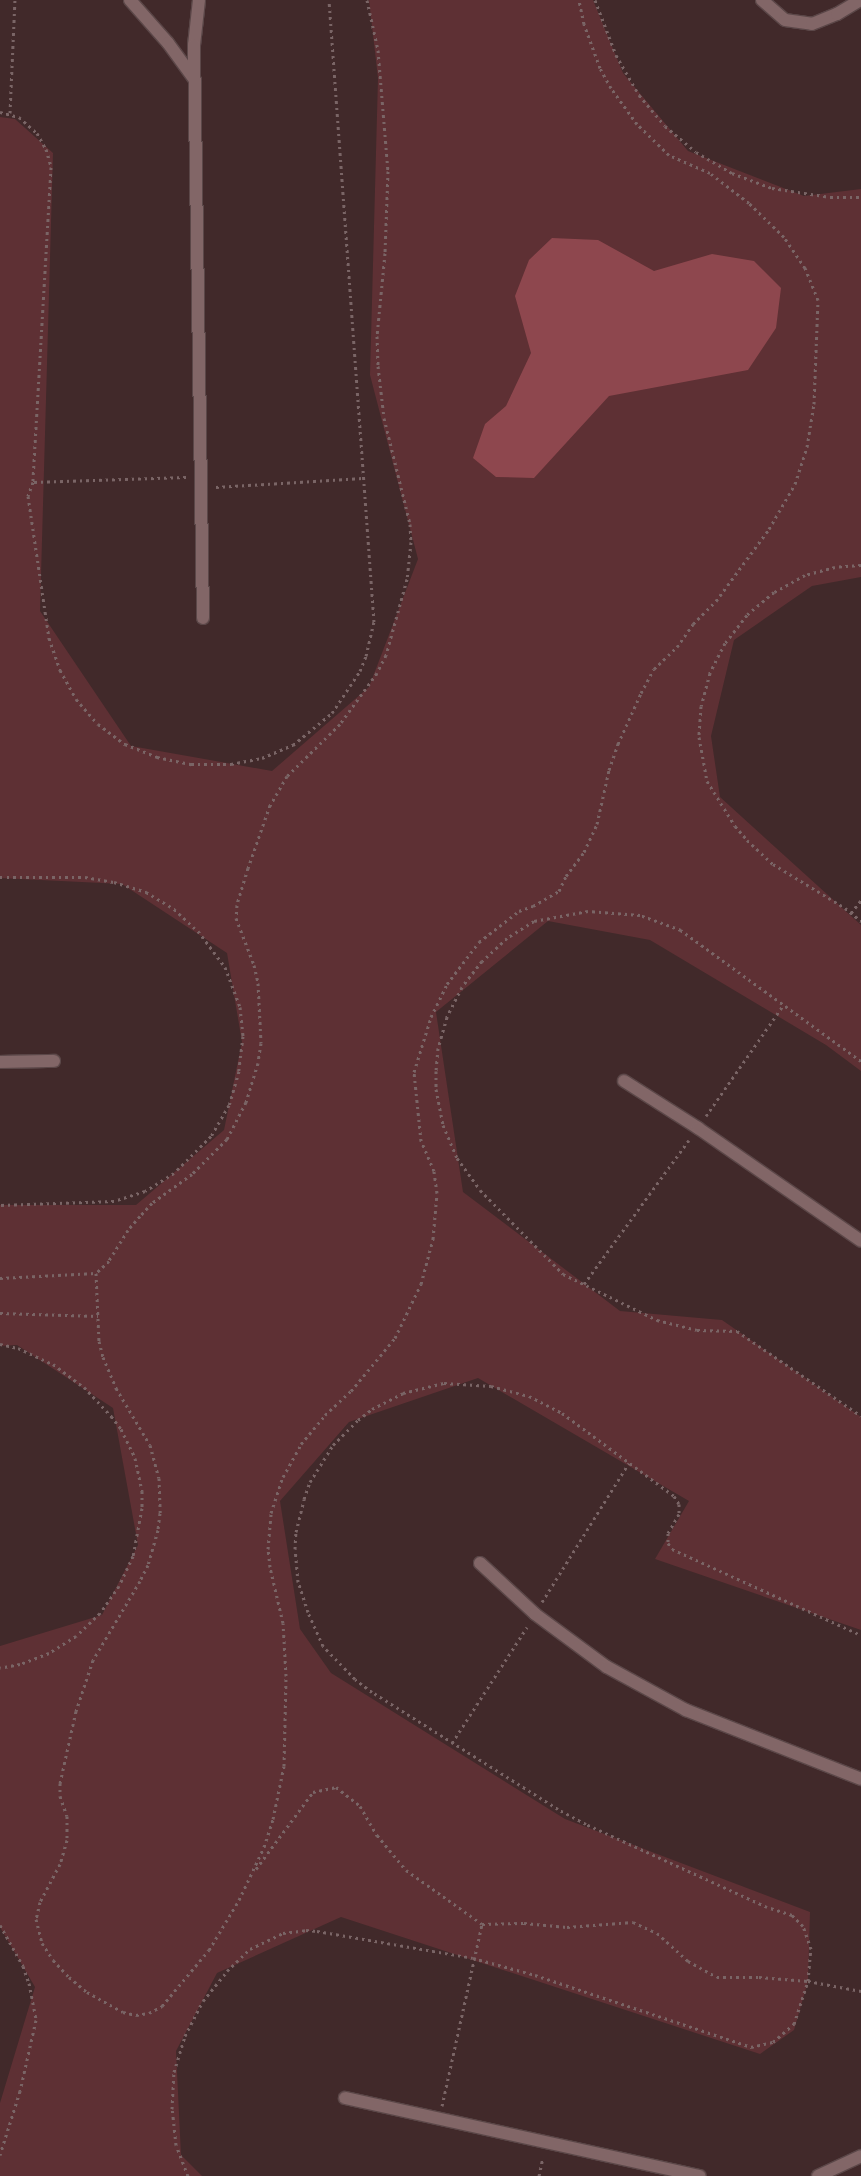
<!DOCTYPE html>
<style>
body{margin:0}
#map{position:relative;width:861px;height:2176px;overflow:hidden;background:#41292a;font-family:"Roboto Serif",serif}
div>[style]{position:absolute}
.green>*{inset:0;background:#5e3034}
.water>*{inset:0;background:#8e474e}
.path>*{height:3px;margin-top:-1.5px;transform-origin:0;background:repeating-linear-gradient(90deg,#7a6566 0 2.5px,transparent 0 6.5px)}
.roads{filter:drop-shadow(1px 0 #5b4748) drop-shadow(-1px 0 #5b4748) drop-shadow(0 1px #5b4748) drop-shadow(0 -1px #5b4748)}
.minor>*{height:12px;margin:-6px;padding:0 6px;transform-origin:6px;border-radius:6px;background:#826667}
span{translate:-50% -50%;white-space:nowrap;text-align:center;line-height:1.15;-webkit-text-stroke:4.5px #41292a;paint-order:stroke}
</style>
<div id="map">
<div class="green">
<i style="clip-path:polygon(369px 0,593px 0,623px 73px,688px 151px,804px 196px,861px 189px,861px 577px,812px 586px,734px 640px,711px 736px,720px 797px,861px 925px,861px 1071px,826px 1045px,650px 940px,548px 921px,436px 1012px,463px 1192px,620px 1311px,722px 1320px,861px 1417px,861px 1630px,655px 1559px,689px 1501px,478px 1378px,349px 1422px,280px 1501px,300px 1629px,331px 1673px,565px 1819px,810px 1912px,808px 1981px,794px 2030px,760px 2054px,341px 1917px,217px 1973px,176px 2051px,181px 2155px,202px 2176px,0 2176px,0 2103px,35px 1987px,0 1927px,0 1646px,102px 1615px,138px 1545px,113px 1408px,17px 1345px,0 1346px,0 1205px,136px 1205px,224px 1130px,242px 1042px,227px 953px,122px 884px,0 878px,0 117px,15px 119px,53px 153px,40px 611px,131px 746px,272px 771px,369px 687px,418px 559px,370px 375px,378px 78px)"></i>
</div>
<div class="water">
<i style="clip-path:polygon(552px 238px,598px 240px,654px 271px,712px 254px,754px 261px,781px 288px,776px 328px,748px 370px,609px 396px,534px 478px,496px 477px,473px 458px,485px 424px,506px 406px,531px 353px,515px 296px,529px 260px)"></i>
</div>
<div class="path">
<i style="left:367px;top:0;width:51px;rotate:77.6deg"></i>
<i style="left:378px;top:50px;width:121px;rotate:85.3deg"></i>
<i style="left:388px;top:171px;width:82px;rotate:92.1deg"></i>
<i style="left:385px;top:253px;width:83px;rotate:95.5deg"></i>
<i style="left:377px;top:336px;width:30px;rotate:88deg"></i>
<i style="left:378px;top:366px;width:52px;rotate:83.4deg"></i>
<i style="left:384px;top:418px;width:109px;rotate:76.2deg"></i>
<i style="left:410px;top:524px;width:18px;rotate:87deg"></i>
<i style="left:411px;top:542px;width:37px;rotate:96deg"></i>
<i style="left:407px;top:579px;width:79px;rotate:105.4deg"></i>
<i style="left:386px;top:655px;width:20px;rotate:117deg"></i>
<i style="left:377px;top:673px;width:63px;rotate:126deg"></i>
<i style="left:340px;top:724px;width:74px;rotate:135.5deg"></i>
<i style="left:287px;top:776px;width:34px;rotate:120deg"></i>
<i style="left:270px;top:805px;width:67px;rotate:109.2deg"></i>
<i style="left:248px;top:868px;width:39px;rotate:107deg"></i>
<i style="left:237px;top:905px;width:13px;rotate:94deg"></i>
<i style="left:236px;top:918px;width:50px;rotate:69deg"></i>
<i style="left:254px;top:965px;width:18px;rotate:77deg"></i>
<i style="left:258px;top:983px;width:60px;rotate:87.1deg"></i>
<i style="left:261px;top:1043px;width:20px;rotate:99deg"></i>
<i style="left:258px;top:1063px;width:41px;rotate:107.1deg"></i>
<i style="left:246px;top:1102px;width:42px;rotate:117.2deg"></i>
<i style="left:227px;top:1139px;width:49px;rotate:135deg"></i>
<i style="left:192px;top:1174px;width:49px;rotate:144.1deg"></i>
<i style="left:152px;top:1203px;width:18px;rotate:133deg"></i>
<i style="left:140px;top:1216px;width:18px;rotate:131deg"></i>
<i style="left:128px;top:1230px;width:36px;rotate:122deg"></i>
<i style="left:109px;top:1261px;width:18px;rotate:137deg"></i>
<i style="left:96px;top:1273px;width:68px;rotate:87.5deg"></i>
<i style="left:99px;top:1341px;width:16px;rotate:76deg"></i>
<i style="left:103px;top:1357px;width:34px;rotate:67deg"></i>
<i style="left:116px;top:1388px;width:66px;rotate:59.2deg"></i>
<i style="left:150px;top:1445px;width:34px;rotate:75deg"></i>
<i style="left:159px;top:1478px;width:35px;rotate:88deg"></i>
<i style="left:160px;top:1513px;width:17px;rotate:97deg"></i>
<i style="left:158px;top:1530px;width:36px;rotate:106deg"></i>
<i style="left:148px;top:1565px;width:18px;rotate:117deg"></i>
<i style="left:140px;top:1581px;width:92px;rotate:120.7deg"></i>
<i style="left:93px;top:1660px;width:54px;rotate:108.4deg"></i>
<i style="left:76px;top:1711px;width:74px;rotate:102.5deg"></i>
<i style="left:60px;top:1783px;width:13px;rotate:90deg"></i>
<i style="left:60px;top:1796px;width:21px;rotate:71deg"></i>
<i style="left:67px;top:1816px;width:24px;rotate:90deg"></i>
<i style="left:67px;top:1840px;width:25px;rotate:106deg"></i>
<i style="left:60px;top:1864px;width:43px;rotate:117.8deg"></i>
<i style="left:40px;top:1902px;width:17px;rotate:103deg"></i>
<i style="left:36px;top:1919px;width:25px;rotate:76deg"></i>
<i style="left:42px;top:1943px;width:20px;rotate:57deg"></i>
<i style="left:53px;top:1960px;width:23px;rotate:47deg"></i>
<i style="left:69px;top:1977px;width:23px;rotate:40deg"></i>
<i style="left:87px;top:1992px;width:41px;rotate:29.1deg"></i>
<i style="left:123px;top:2012px;width:13px;rotate:13deg"></i>
<i style="left:136px;top:2015px;width:13px;rotate:-9deg"></i>
<i style="left:149px;top:2013px;width:15px;rotate:-28deg"></i>
<i style="left:162px;top:2006px;width:73px;rotate:-50deg"></i>
<i style="left:209px;top:1950px;width:58px;rotate:-59deg"></i>
<i style="left:239px;top:1900px;width:59px;rotate:-64.7deg"></i>
<i style="left:264px;top:1847px;width:29px;rotate:-72deg"></i>
<i style="left:273px;top:1819px;width:54px;rotate:-78.3deg"></i>
<i style="left:284px;top:1766px;width:90px;rotate:-88.7deg"></i>
<i style="left:286px;top:1676px;width:53px;rotate:-93.2deg"></i>
<i style="left:283px;top:1623px;width:57px;rotate:-103.1deg"></i>
<i style="left:270px;top:1567px;width:18px;rotate:-96deg"></i>
<i style="left:268px;top:1549px;width:36px;rotate:-85deg"></i>
<i style="left:271px;top:1513px;width:38px;rotate:-72deg"></i>
<i style="left:283px;top:1477px;width:38px;rotate:-61deg"></i>
<i style="left:301px;top:1444px;width:38px;rotate:-50deg"></i>
<i style="left:325px;top:1415px;width:35px;rotate:-43deg"></i>
<i style="left:351px;top:1391px;width:69px;rotate:-50.3deg"></i>
<i style="left:395px;top:1338px;width:60px;rotate:-64.3deg"></i>
<i style="left:421px;top:1284px;width:47px;rotate:-75.1deg"></i>
<i style="left:433px;top:1239px;width:46px;rotate:-85deg"></i>
<i style="left:437px;top:1193px;width:22px;rotate:-98deg"></i>
<i style="left:434px;top:1171px;width:33px;rotate:-113deg"></i>
<i style="left:421px;top:1141px;width:69px;rotate:-95.8deg"></i>
<i style="left:414px;top:1072px;width:58px;rotate:-72.8deg"></i>
<i style="left:431px;top:1017px;width:37px;rotate:-64deg"></i>
<i style="left:447px;top:984px;width:53px;rotate:-52.7deg"></i>
<i style="left:479px;top:942px;width:51px;rotate:-37.8deg"></i>
<i style="left:519px;top:911px;width:15px;rotate:-20deg"></i>
<i style="left:533px;top:906px;width:30px;rotate:-30deg"></i>
<i style="left:559px;top:891px;width:17px;rotate:-65deg"></i>
<i style="left:566px;top:876px;width:30px;rotate:-53deg"></i>
<i style="left:584px;top:852px;width:31px;rotate:-65deg"></i>
<i style="left:597px;top:824px;width:55px;rotate:-77.5deg"></i>
<i style="left:609px;top:770px;width:28px;rotate:-71deg"></i>
<i style="left:618px;top:744px;width:56px;rotate:-65.7deg"></i>
<i style="left:641px;top:693px;width:27px;rotate:-62deg"></i>
<i style="left:654px;top:669px;width:32px;rotate:-44deg"></i>
<i style="left:677px;top:647px;width:28px;rotate:-55deg"></i>
<i style="left:693px;top:624px;width:33px;rotate:-45deg"></i>
<i style="left:716px;top:601px;width:89px;rotate:-53.6deg"></i>
<i style="left:769px;top:529px;width:52px;rotate:-60deg"></i>
<i style="left:795px;top:484px;width:39px;rotate:-72deg"></i>
<i style="left:807px;top:447px;width:44px;rotate:-80.8deg"></i>
<i style="left:814px;top:404px;width:104px;rotate:-87.8deg"></i>
<i style="left:818px;top:300px;width:35px;rotate:-112deg"></i>
<i style="left:805px;top:268px;width:37px;rotate:-124deg"></i>
<i style="left:784px;top:237px;width:49px;rotate:-135.8deg"></i>
<i style="left:749px;top:203px;width:49px;rotate:-142.4deg"></i>
<i style="left:710px;top:173px;width:45px;rotate:-156.3deg"></i>
<i style="left:669px;top:155px;width:45px;rotate:-135.9deg"></i>
<i style="left:637px;top:124px;width:44px;rotate:-125.8deg"></i>
<i style="left:611px;top:88px;width:23px;rotate:-119deg"></i>
<i style="left:600px;top:68px;width:47px;rotate:-110deg"></i>
<i style="left:584px;top:24px;width:25px;rotate:-102deg"></i>
<i style="left:595px;top:0;width:59px;rotate:69.1deg"></i>
<i style="left:616px;top:55px;width:46px;rotate:60.1deg"></i>
<i style="left:639px;top:95px;width:40px;rotate:50deg"></i>
<i style="left:665px;top:126px;width:40px;rotate:40deg"></i>
<i style="left:696px;top:152px;width:42px;rotate:30.3deg"></i>
<i style="left:732px;top:173px;width:43px;rotate:20.6deg"></i>
<i style="left:772px;top:188px;width:59px;rotate:8.8deg"></i>
<i style="left:830px;top:197px;width:31px"></i>
<i style="left:0;top:112px;width:20px;rotate:15deg"></i>
<i style="left:19px;top:117px;width:24px;rotate:42deg"></i>
<i style="left:37px;top:133px;width:18px;rotate:61deg"></i>
<i style="left:46px;top:149px;width:19px;rotate:74deg"></i>
<i style="left:51px;top:167px;width:316px;rotate:93.3deg"></i>
<i style="left:10px;top:113px;width:113px;rotate:-87.5deg"></i>
<i style="left:186px;top:477px;width:153px;rotate:178.1deg"></i>
<i style="left:33px;top:482px;width:15px;rotate:110deg"></i>
<i style="left:28px;top:496px;width:144px;rotate:81.6deg"></i>
<i style="left:49px;top:638px;width:34px;rotate:71deg"></i>
<i style="left:60px;top:670px;width:33px;rotate:61deg"></i>
<i style="left:76px;top:699px;width:33px;rotate:49deg"></i>
<i style="left:98px;top:724px;width:34px;rotate:37deg"></i>
<i style="left:125px;top:744px;width:35px;rotate:22deg"></i>
<i style="left:157px;top:757px;width:35px;rotate:12deg"></i>
<i style="left:191px;top:764px;width:40px"></i>
<i style="left:231px;top:764px;width:32px;rotate:-11deg"></i>
<i style="left:262px;top:758px;width:34px;rotate:-23deg"></i>
<i style="left:293px;top:745px;width:50px;rotate:-39.4deg"></i>
<i style="left:332px;top:713px;width:50px;rotate:-56.3deg"></i>
<i style="left:360px;top:671px;width:16px;rotate:-68deg"></i>
<i style="left:366px;top:656px;width:35px;rotate:-77deg"></i>
<i style="left:374px;top:622px;width:624px;rotate:-94.14deg"></i>
<i style="left:216px;top:487px;width:147px;rotate:-3.5deg"></i>
<i style="left:861px;top:565px;width:26px;rotate:176deg"></i>
<i style="left:835px;top:567px;width:31px;rotate:165deg"></i>
<i style="left:805px;top:575px;width:35px;rotate:151deg"></i>
<i style="left:774px;top:592px;width:35px;rotate:140deg"></i>
<i style="left:747px;top:615px;width:36px;rotate:128deg"></i>
<i style="left:725px;top:643px;width:34px;rotate:117deg"></i>
<i style="left:710px;top:673px;width:34px;rotate:105deg"></i>
<i style="left:701px;top:706px;width:31px;rotate:94deg"></i>
<i style="left:699px;top:737px;width:45px;rotate:79.7deg"></i>
<i style="left:707px;top:781px;width:53px;rotate:58.1deg"></i>
<i style="left:735px;top:826px;width:18px;rotate:49deg"></i>
<i style="left:747px;top:840px;width:35px;rotate:43deg"></i>
<i style="left:773px;top:864px;width:84px;rotate:31.4deg"></i>
<i style="left:845px;top:908px;width:21px;rotate:39deg"></i>
<i style="left:0;top:877px;width:85px"></i>
<i style="left:85px;top:877px;width:29px;rotate:10deg"></i>
<i style="left:114px;top:882px;width:34px;rotate:17deg"></i>
<i style="left:146px;top:892px;width:33px;rotate:31deg"></i>
<i style="left:174px;top:909px;width:33px;rotate:43deg"></i>
<i style="left:198px;top:931px;width:45px;rotate:53.1deg"></i>
<i style="left:225px;top:967px;width:43px;rotate:69.4deg"></i>
<i style="left:240px;top:1007px;width:29px;rotate:84deg"></i>
<i style="left:243px;top:1036px;width:35px;rotate:97deg"></i>
<i style="left:239px;top:1071px;width:35px;rotate:106deg"></i>
<i style="left:229px;top:1105px;width:36px;rotate:120deg"></i>
<i style="left:211px;top:1136px;width:52px;rotate:135deg"></i>
<i style="left:174px;top:1173px;width:34px;rotate:148deg"></i>
<i style="left:145px;top:1191px;width:33px;rotate:162deg"></i>
<i style="left:114px;top:1201px;width:114px;rotate:178deg"></i>
<i style="left:851px;top:913px;width:16px;rotate:-52deg"></i>
<i style="left:861px;top:1061px;width:223px;rotate:-144deg"></i>
<i style="left:681px;top:930px;width:44px;rotate:-159.9deg"></i>
<i style="left:640px;top:915px;width:52px;rotate:-175.6deg"></i>
<i style="left:588px;top:911px;width:55px;rotate:169.5deg"></i>
<i style="left:534px;top:921px;width:32px;rotate:148deg"></i>
<i style="left:507px;top:938px;width:34px;rotate:137deg"></i>
<i style="left:482px;top:961px;width:33px;rotate:128deg"></i>
<i style="left:462px;top:987px;width:34px;rotate:117deg"></i>
<i style="left:447px;top:1017px;width:32px;rotate:106deg"></i>
<i style="left:438px;top:1048px;width:23px;rotate:95deg"></i>
<i style="left:436px;top:1071px;width:18px;rotate:90deg"></i>
<i style="left:436px;top:1089px;width:37px;rotate:79deg"></i>
<i style="left:443px;top:1125px;width:36px;rotate:67deg"></i>
<i style="left:457px;top:1158px;width:39px;rotate:54deg"></i>
<i style="left:480px;top:1190px;width:118px;rotate:45.3deg"></i>
<i style="left:563px;top:1274px;width:105px;rotate:26.1deg"></i>
<i style="left:657px;top:1320px;width:41px;rotate:14deg"></i>
<i style="left:697px;top:1330px;width:40px;rotate:1.4deg"></i>
<i style="left:737px;top:1331px;width:150px;rotate:34.4deg"></i>
<i style="left:706px;top:1116px;width:136px;rotate:-55.1deg"></i>
<i style="left:0;top:1278px;width:96px;rotate:-3deg"></i>
<i style="left:584px;top:1284px;width:178px;rotate:-53.9deg"></i>
<i style="left:0;top:1313px;width:98px;rotate:1.8deg"></i>
<i style="left:0;top:1344px;width:18px;rotate:13deg"></i>
<i style="left:18px;top:1348px;width:38px;rotate:25deg"></i>
<i style="left:53px;top:1364px;width:39px;rotate:37deg"></i>
<i style="left:84px;top:1387px;width:40px;rotate:47deg"></i>
<i style="left:111px;top:1416px;width:16px;rotate:52deg"></i>
<i style="left:121px;top:1429px;width:32px;rotate:64deg"></i>
<i style="left:135px;top:1458px;width:34px;rotate:78deg"></i>
<i style="left:142px;top:1491px;width:17px;rotate:90deg"></i>
<i style="left:142px;top:1508px;width:49px;rotate:100.6deg"></i>
<i style="left:133px;top:1556px;width:33px;rotate:115deg"></i>
<i style="left:119px;top:1586px;width:33px;rotate:125deg"></i>
<i style="left:100px;top:1613px;width:33px;rotate:136deg"></i>
<i style="left:76px;top:1636px;width:32px;rotate:148deg"></i>
<i style="left:49px;top:1653px;width:31px;rotate:159deg"></i>
<i style="left:20px;top:1664px;width:20px;rotate:169deg"></i>
<i style="left:542px;top:1602px;width:164px;rotate:-58deg"></i>
<i style="left:452px;top:1743px;width:138px;rotate:-57.1deg"></i>
<i style="left:256px;top:1869px;width:96px;rotate:-53.5deg"></i>
<i style="left:313px;top:1792px;width:24px;rotate:-12deg"></i>
<i style="left:336px;top:1787px;width:31px;rotate:38deg"></i>
<i style="left:360px;top:1806px;width:34px;rotate:60deg"></i>
<i style="left:377px;top:1835px;width:45px;rotate:50.4deg"></i>
<i style="left:406px;top:1870px;width:93px;rotate:35.4deg"></i>
<i style="left:482px;top:1924px;width:42px;rotate:-1.4deg"></i>
<i style="left:524px;top:1923px;width:43px;rotate:5.3deg"></i>
<i style="left:567px;top:1927px;width:66px;rotate:-4.3deg"></i>
<i style="left:633px;top:1922px;width:26px;rotate:25deg"></i>
<i style="left:657px;top:1933px;width:42px;rotate:42.1deg"></i>
<i style="left:688px;top:1961px;width:33px;rotate:29deg"></i>
<i style="left:717px;top:1977px;width:42px"></i>
<i style="left:759px;top:1977px;width:49px;rotate:4.7deg"></i>
<i style="left:808px;top:1981px;width:54px;rotate:10.7deg"></i>
<i style="left:0;top:1925px;width:47px;rotate:60.7deg"></i>
<i style="left:23px;top:1966px;width:18px;rotate:71deg"></i>
<i style="left:29px;top:1983px;width:38px;rotate:79deg"></i>
<i style="left:36px;top:2020px;width:73px;rotate:102.7deg"></i>
<i style="left:20px;top:2091px;width:67px;rotate:107.4deg"></i>
<i style="left:442px;top:2106px;width:186px;rotate:-77.6deg"></i>
<i style="left:188px;top:2176px;width:33px;rotate:-111deg"></i>
<i style="left:176px;top:2145px;width:36px;rotate:-96deg"></i>
<i style="left:172px;top:2109px;width:37px;rotate:-87deg"></i>
<i style="left:174px;top:2072px;width:38px;rotate:-73deg"></i>
<i style="left:185px;top:2036px;width:39px;rotate:-63deg"></i>
<i style="left:203px;top:2001px;width:38px;rotate:-51deg"></i>
<i style="left:227px;top:1971px;width:32px;rotate:-44deg"></i>
<i style="left:250px;top:1949px;width:37px;rotate:-26deg"></i>
<i style="left:283px;top:1933px;width:23px;rotate:-7deg"></i>
<i style="left:306px;top:1930px;width:11px;rotate:5deg"></i>
<i style="left:317px;top:1931px;width:158px;rotate:9.8deg"></i>
<i style="left:473px;top:1958px;width:64px;rotate:15.3deg"></i>
<i style="left:535px;top:1975px;width:228px;rotate:18.4deg"></i>
<i style="left:751px;top:2047px;width:23px;rotate:-13deg"></i>
<i style="left:773px;top:2042px;width:28px;rotate:-41deg"></i>
<i style="left:794px;top:2024px;width:45px;rotate:-72deg"></i>
<i style="left:808px;top:1981px;width:32px;rotate:-85deg"></i>
<i style="left:811px;top:1949px;width:24px;rotate:-109deg"></i>
<i style="left:803px;top:1926px;width:16px;rotate:-135deg"></i>
<i style="left:792px;top:1915px;width:26px;rotate:-162deg"></i>
<i style="left:767px;top:1907px;width:199px;rotate:-155.4deg"></i>
<i style="left:586px;top:1824px;width:32px;rotate:-152deg"></i>
<i style="left:558px;top:1809px;width:220px;rotate:-147.8deg"></i>
<i style="left:372px;top:1692px;width:21px;rotate:-143deg"></i>
<i style="left:355px;top:1679px;width:46px;rotate:-134.1deg"></i>
<i style="left:323px;top:1646px;width:37px;rotate:-114deg"></i>
<i style="left:308px;top:1612px;width:32px;rotate:-108deg"></i>
<i style="left:298px;top:1582px;width:33px;rotate:-95deg"></i>
<i style="left:295px;top:1549px;width:17px;rotate:-87deg"></i>
<i style="left:296px;top:1532px;width:34px;rotate:-76deg"></i>
<i style="left:304px;top:1499px;width:18px;rotate:-71deg"></i>
<i style="left:310px;top:1482px;width:44px;rotate:-58.1deg"></i>
<i style="left:333px;top:1445px;width:35px;rotate:-45deg"></i>
<i style="left:358px;top:1420px;width:18px;rotate:-38deg"></i>
<i style="left:372px;top:1409px;width:35px;rotate:-27deg"></i>
<i style="left:403px;top:1393px;width:42px;rotate:-13.7deg"></i>
<i style="left:444px;top:1383px;width:47px;rotate:3.7deg"></i>
<i style="left:491px;top:1386px;width:39px;rotate:15deg"></i>
<i style="left:529px;top:1396px;width:37px;rotate:27deg"></i>
<i style="left:562px;top:1413px;width:139px;rotate:36.5deg"></i>
<i style="left:674px;top:1496px;width:9px;rotate:58deg"></i>
<i style="left:679px;top:1504px;width:10px;rotate:90deg"></i>
<i style="left:679px;top:1514px;width:22px;rotate:120deg"></i>
<i style="left:668px;top:1533px;width:10px;rotate:90deg"></i>
<i style="left:668px;top:1543px;width:7px;rotate:56deg"></i>
<i style="left:672px;top:1549px;width:208px;rotate:24.5deg"></i>
<i style="left:539px;top:2176px;width:19px;rotate:-78deg"></i>
</div>
<div class="roads">
<div class="minor">
<i style="left:130px;top:0;width:57px;rotate:48.5deg"></i>
<i style="left:168px;top:43px;width:46px;rotate:53.9deg"></i>
<i style="left:199px;top:0;width:45px;rotate:96.3deg"></i>
<i style="left:194px;top:45px;width:573px;rotate:89.1deg"></i>
<i style="left:762px;top:0;width:30px;rotate:41deg"></i>
<i style="left:785px;top:20px;width:27px;rotate:8deg"></i>
<i style="left:812px;top:24px;width:27px;rotate:-22deg"></i>
<i style="left:837px;top:14px;width:27px;rotate:-31deg"></i>
<i style="left:0;top:1062px;width:54px;rotate:-1.1deg"></i>
<i style="left:624px;top:1081px;width:88px;rotate:32.4deg"></i>
<i style="left:698px;top:1128px;width:198px;rotate:34.7deg"></i>
<i style="left:480px;top:1563px;width:75px;rotate:42.8deg"></i>
<i style="left:535px;top:1614px;width:89px;rotate:36.4deg"></i>
<i style="left:607px;top:1667px;width:90px;rotate:28.6deg"></i>
<i style="left:686px;top:1710px;width:188px;rotate:21.5deg"></i>
<i style="left:345px;top:2098px;width:363px;rotate:12.4deg"></i>
<i style="left:818px;top:2176px;width:47px;rotate:-24.9deg"></i>
</div>
</div>
</div>
